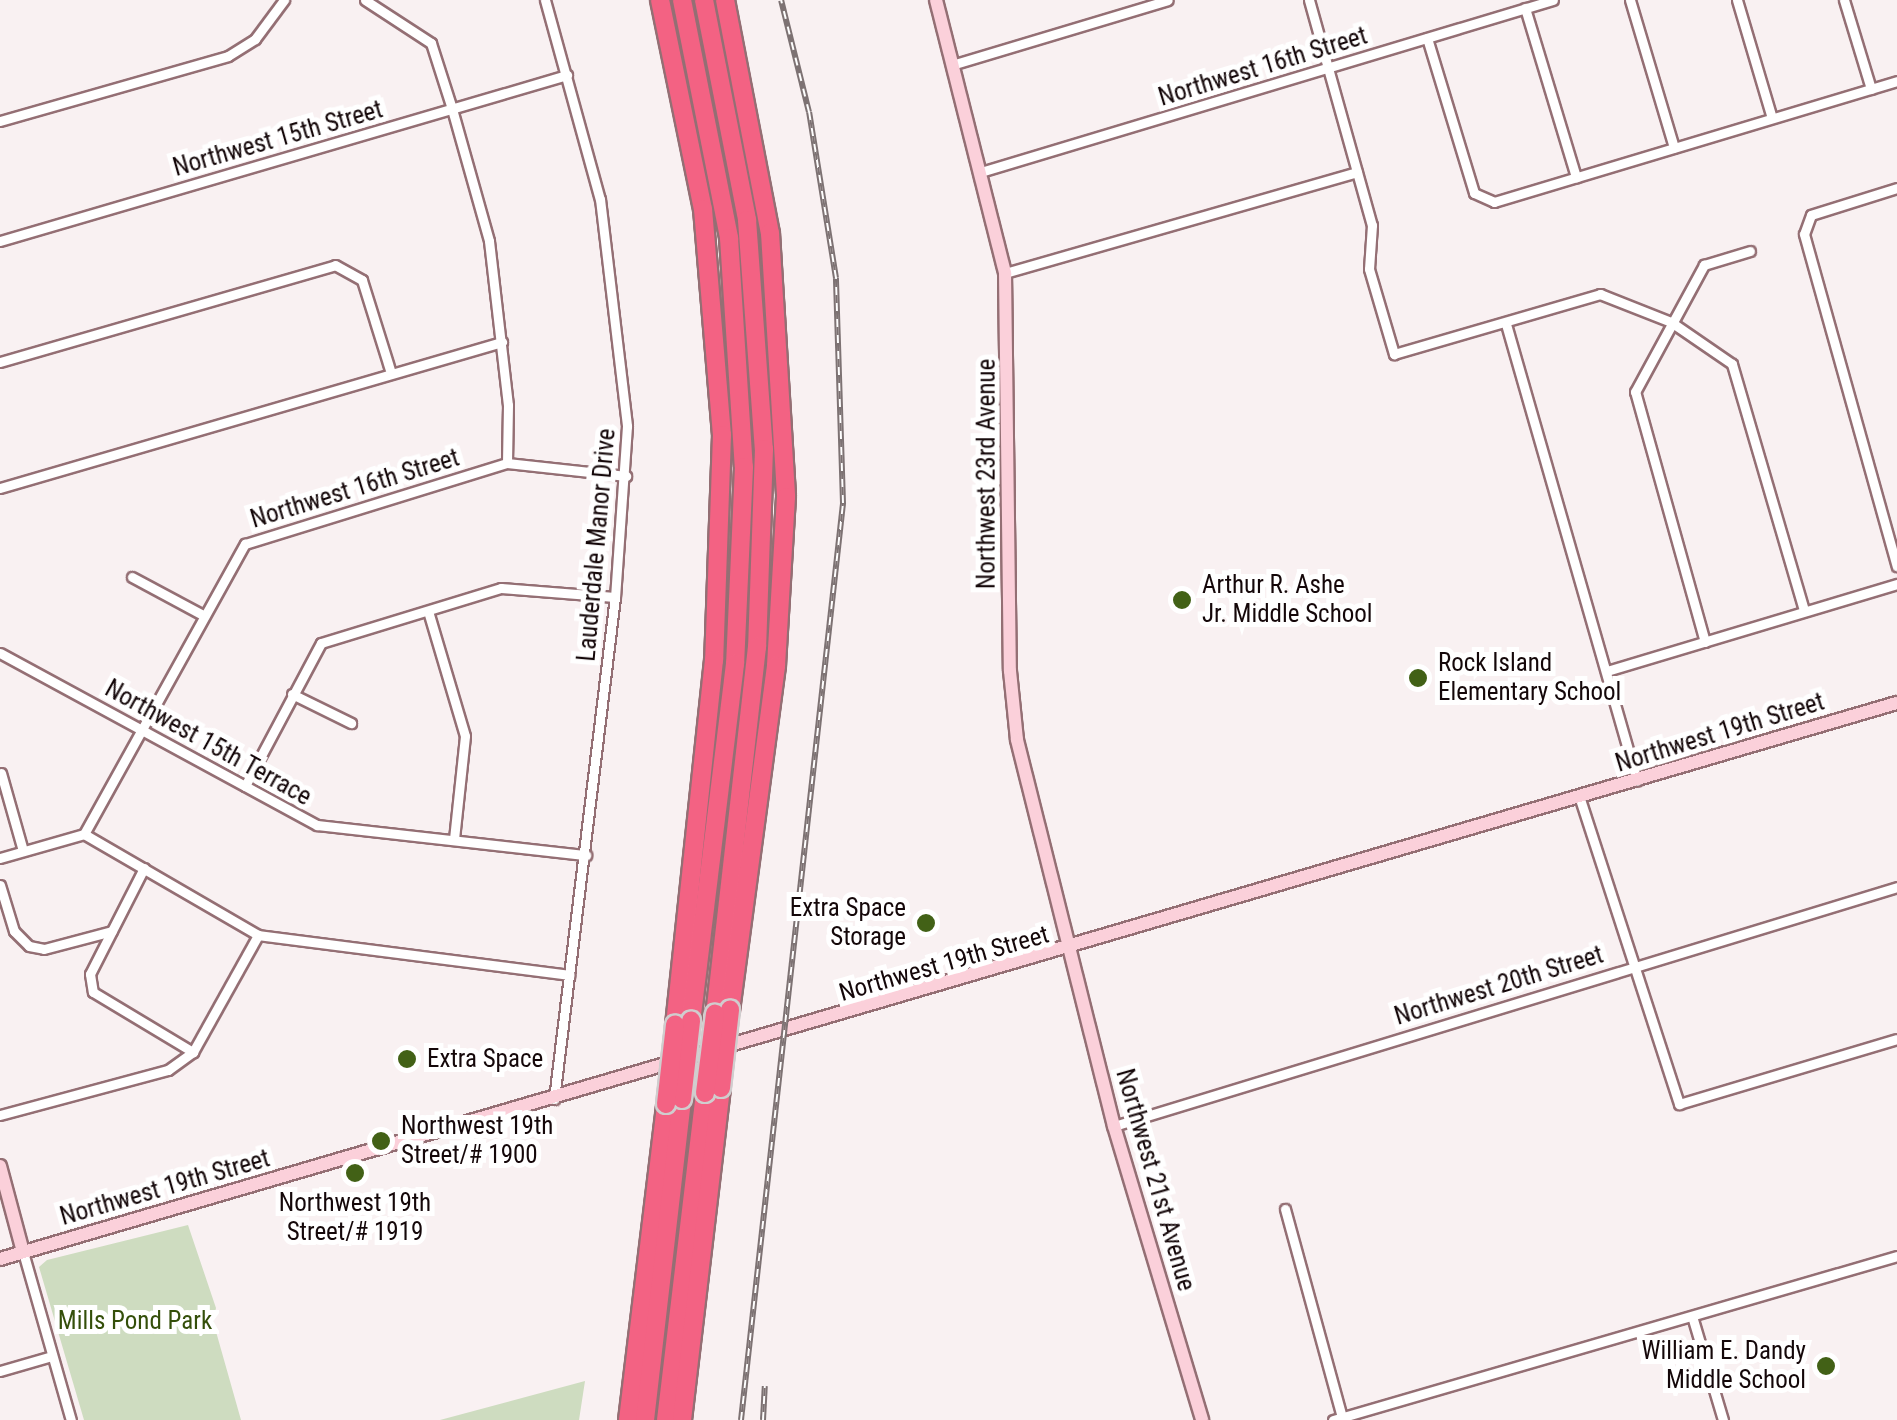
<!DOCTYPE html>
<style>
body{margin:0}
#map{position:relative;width:1897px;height:1420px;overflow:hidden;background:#f9f1f2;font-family:"Roboto Condensed",sans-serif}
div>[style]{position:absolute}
.green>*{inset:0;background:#cedcc0}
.roads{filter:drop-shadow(2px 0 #946f74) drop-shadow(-2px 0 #946f74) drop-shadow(0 2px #946f74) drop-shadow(0 -2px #946f74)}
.street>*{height:9px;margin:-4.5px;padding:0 4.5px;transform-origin:4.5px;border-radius:4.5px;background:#fff}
.secondary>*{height:12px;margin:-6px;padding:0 6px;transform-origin:6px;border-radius:6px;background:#fbd0da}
.highway>*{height:18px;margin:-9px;padding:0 9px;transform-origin:9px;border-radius:9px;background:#f36283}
.rail>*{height:6px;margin-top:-3px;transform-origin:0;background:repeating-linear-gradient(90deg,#fff 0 8px,#7d7273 0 16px);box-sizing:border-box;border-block:2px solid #7d7273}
.bridges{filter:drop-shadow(2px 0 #d0cdce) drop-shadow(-2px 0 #d0cdce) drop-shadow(0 2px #d0cdce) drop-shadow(0 -2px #d0cdce)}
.highway-bridge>*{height:18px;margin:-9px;padding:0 9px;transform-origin:9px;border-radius:9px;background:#f36283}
.dots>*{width:28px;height:28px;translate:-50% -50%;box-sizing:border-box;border:5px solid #fff;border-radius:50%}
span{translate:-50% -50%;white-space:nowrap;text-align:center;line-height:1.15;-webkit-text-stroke:10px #fff;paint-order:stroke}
.street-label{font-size:25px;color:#140709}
.poi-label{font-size:25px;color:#140709}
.left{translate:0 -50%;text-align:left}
.right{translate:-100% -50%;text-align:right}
.park-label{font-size:25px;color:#344f0a}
</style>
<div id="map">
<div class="green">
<i style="clip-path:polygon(188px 1225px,216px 1308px,213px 1321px,241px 1420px,84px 1420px,39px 1267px,47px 1260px)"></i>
<i style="clip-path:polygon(585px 1381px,579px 1420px,440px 1420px)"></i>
</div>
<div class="roads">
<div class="street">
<i style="left:365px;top:0;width:79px;rotate:33.1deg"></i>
<i style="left:431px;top:43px;width:69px;rotate:72.3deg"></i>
<i style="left:452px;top:109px;width:137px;rotate:74.3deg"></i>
<i style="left:489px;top:241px;width:165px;rotate:83.4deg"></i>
<i style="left:508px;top:405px;width:58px;rotate:91deg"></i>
<i style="left:545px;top:0;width:206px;rotate:74.6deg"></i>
<i style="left:600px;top:199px;width:229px;rotate:83.2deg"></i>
<i style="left:627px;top:426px;width:171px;rotate:94deg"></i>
<i style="left:615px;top:597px;width:506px;rotate:96.93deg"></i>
<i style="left:1309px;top:0;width:234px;rotate:74.4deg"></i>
<i style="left:1372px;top:225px;width:44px;rotate:93.9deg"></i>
<i style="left:1369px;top:269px;width:89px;rotate:73.6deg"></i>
<i style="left:1394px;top:354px;width:215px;rotate:-16.2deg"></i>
<i style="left:1600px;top:294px;width:76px;rotate:21.5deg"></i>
<i style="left:1671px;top:322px;width:74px;rotate:34.5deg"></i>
<i style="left:1732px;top:364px;width:257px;rotate:73.7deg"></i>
<i style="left:1630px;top:0;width:154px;rotate:73.4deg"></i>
<i style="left:1737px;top:0;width:123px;rotate:73.5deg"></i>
<i style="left:1844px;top:0;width:93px;rotate:73.1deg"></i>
<i style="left:1525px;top:8px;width:177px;rotate:73.2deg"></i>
<i style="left:1427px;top:38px;width:162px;rotate:73.1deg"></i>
<i style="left:1474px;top:193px;width:22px;rotate:24deg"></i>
<i style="left:1494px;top:202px;width:421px;rotate:-16.7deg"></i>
<i style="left:955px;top:64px;width:222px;rotate:-16.7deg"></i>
<i style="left:0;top:121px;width:237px;rotate:-15.9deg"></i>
<i style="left:228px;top:56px;width:32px;rotate:-32deg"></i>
<i style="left:255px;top:39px;width:49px;rotate:-53.4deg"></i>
<i style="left:984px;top:171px;width:594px;rotate:-16.73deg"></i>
<i style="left:1897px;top:188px;width:90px;rotate:162.6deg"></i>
<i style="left:1811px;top:215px;width:20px;rotate:110deg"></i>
<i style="left:1804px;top:234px;width:345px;rotate:74.4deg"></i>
<i style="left:0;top:241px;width:591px;rotate:-16.32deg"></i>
<i style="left:1005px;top:273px;width:366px;rotate:-16deg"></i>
<i style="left:1506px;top:324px;width:475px;rotate:74deg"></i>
<i style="left:0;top:362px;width:349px;rotate:-16.1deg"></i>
<i style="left:335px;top:265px;width:31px;rotate:29deg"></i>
<i style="left:362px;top:280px;width:97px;rotate:72.7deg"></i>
<i style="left:0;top:488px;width:523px;rotate:-16.22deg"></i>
<i style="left:132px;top:577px;width:78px;rotate:28.2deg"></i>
<i style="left:428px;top:611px;width:130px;rotate:73.5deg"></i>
<i style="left:465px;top:736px;width:104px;rotate:96.1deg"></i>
<i style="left:1705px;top:642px;width:260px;rotate:-105.6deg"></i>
<i style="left:1635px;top:392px;width:145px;rotate:-61.5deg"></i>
<i style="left:1704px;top:265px;width:48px;rotate:-16.9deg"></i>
<i style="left:0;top:653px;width:361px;rotate:28.5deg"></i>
<i style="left:317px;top:825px;width:271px;rotate:6.4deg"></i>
<i style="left:1607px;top:671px;width:303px;rotate:-16.7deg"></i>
<i style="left:292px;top:694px;width:66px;rotate:26.2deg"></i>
<i style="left:1px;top:773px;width:81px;rotate:74.2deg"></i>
<i style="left:245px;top:786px;width:162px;rotate:-62deg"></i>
<i style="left:321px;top:643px;width:188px;rotate:-17deg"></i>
<i style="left:501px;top:588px;width:114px;rotate:4.5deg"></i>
<i style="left:1580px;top:799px;width:321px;rotate:72deg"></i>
<i style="left:1679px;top:1104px;width:227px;rotate:-16.6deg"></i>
<i style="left:84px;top:834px;width:201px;rotate:30.1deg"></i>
<i style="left:258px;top:935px;width:314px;rotate:7.3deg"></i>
<i style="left:0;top:858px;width:87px;rotate:-15.9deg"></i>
<i style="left:84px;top:834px;width:332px;rotate:-61deg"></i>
<i style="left:245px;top:544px;width:274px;rotate:-17.2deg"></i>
<i style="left:507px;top:463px;width:120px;rotate:6.2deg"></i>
<i style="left:144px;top:868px;width:119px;rotate:117deg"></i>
<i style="left:90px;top:974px;width:18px;rotate:81deg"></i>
<i style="left:93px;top:992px;width:117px;rotate:31deg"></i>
<i style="left:0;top:885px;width:48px;rotate:73.1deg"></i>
<i style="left:14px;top:931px;width:21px;rotate:45deg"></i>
<i style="left:29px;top:946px;width:15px;rotate:11deg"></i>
<i style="left:44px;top:949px;width:70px;rotate:-14.8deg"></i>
<i style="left:0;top:1115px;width:174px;rotate:-15deg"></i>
<i style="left:168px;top:1070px;width:31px;rotate:-36deg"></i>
<i style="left:193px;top:1052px;width:134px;rotate:-60.9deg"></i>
<i style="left:1114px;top:1126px;width:819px;rotate:-16.97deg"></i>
<i style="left:1285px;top:1209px;width:216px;rotate:74.7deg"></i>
<i style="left:23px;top:1252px;width:175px;rotate:74.1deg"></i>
<i style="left:1692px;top:1316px;width:109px;rotate:73.4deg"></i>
<i style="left:0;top:1371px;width:54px;rotate:-16.1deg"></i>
<i style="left:1333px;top:1420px;width:587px;rotate:-16.21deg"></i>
</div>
<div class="secondary">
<i style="left:936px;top:0;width:282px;rotate:75.8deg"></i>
<i style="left:1005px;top:273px;width:398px;rotate:89.3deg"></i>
<i style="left:1010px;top:671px;width:69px;rotate:84.2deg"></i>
<i style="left:1017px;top:740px;width:398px;rotate:75.9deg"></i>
<i style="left:1114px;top:1126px;width:307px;rotate:73.3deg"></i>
<i style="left:0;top:1166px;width:89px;rotate:75deg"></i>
<i style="left:0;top:1259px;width:1977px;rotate:-16.34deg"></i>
</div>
<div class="highway">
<i style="left:660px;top:0;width:213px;rotate:78.4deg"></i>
<i style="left:703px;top:209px;width:227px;rotate:85.2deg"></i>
<i style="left:722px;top:435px;width:225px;rotate:92deg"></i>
<i style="left:714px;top:660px;width:367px;rotate:96.1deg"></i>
<i style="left:682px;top:0;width:243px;rotate:78.8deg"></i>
<i style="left:729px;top:238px;width:229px;rotate:86.3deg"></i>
<i style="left:744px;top:467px;width:197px;rotate:92.6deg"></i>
<i style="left:735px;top:664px;width:360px;rotate:97deg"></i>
<i style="left:704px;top:0;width:224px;rotate:78.9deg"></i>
<i style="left:747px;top:220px;width:230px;rotate:85.8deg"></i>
<i style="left:764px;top:449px;width:198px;rotate:92deg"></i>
<i style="left:757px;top:647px;width:369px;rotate:96.5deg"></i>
<i style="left:725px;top:0;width:237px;rotate:79.1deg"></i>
<i style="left:770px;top:233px;width:264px;rotate:86.5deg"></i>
<i style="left:786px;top:497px;width:169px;rotate:93.4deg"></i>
<i style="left:776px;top:666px;width:347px;rotate:97.6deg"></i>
<i style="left:628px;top:1420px;width:318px;rotate:-83.1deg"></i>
<i style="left:645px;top:1420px;width:323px;rotate:-83.4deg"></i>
<i style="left:666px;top:1420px;width:329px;rotate:-83.2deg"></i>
<i style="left:682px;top:1420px;width:334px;rotate:-83.3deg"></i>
</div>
</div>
<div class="rail">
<i style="left:741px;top:1420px;width:923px;rotate:-83.65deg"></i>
<i style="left:843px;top:503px;width:225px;rotate:-91.8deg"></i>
<i style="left:836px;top:278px;width:168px;rotate:-99.2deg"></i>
<i style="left:809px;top:112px;width:115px;rotate:-104deg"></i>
<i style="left:763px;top:1420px;width:34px;rotate:-87deg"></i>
</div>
<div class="bridges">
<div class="highway-bridge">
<i style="left:721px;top:1088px;width:79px;rotate:-83.4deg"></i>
<i style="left:705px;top:1093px;width:80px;rotate:-82.8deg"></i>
<i style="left:682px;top:1099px;width:79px;rotate:-83.4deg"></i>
<i style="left:666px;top:1104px;width:80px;rotate:-83.5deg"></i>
</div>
</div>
<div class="dots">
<i style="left:1182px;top:600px;background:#426116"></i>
<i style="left:1418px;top:678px;background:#426116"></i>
<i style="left:926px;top:923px;background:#426116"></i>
<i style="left:407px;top:1059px;background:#426116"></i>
<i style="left:381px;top:1141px;background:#426116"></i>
<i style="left:355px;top:1173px;background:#426116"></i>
<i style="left:1826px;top:1366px;background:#426116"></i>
</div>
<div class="street-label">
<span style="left:1263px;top:67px;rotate:-17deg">Northwest 16th Street</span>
<span style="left:278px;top:139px;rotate:-16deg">Northwest 15th Street</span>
<span style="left:987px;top:474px;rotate:-90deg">Northwest 23rd Avenue</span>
<span style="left:355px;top:489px;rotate:-17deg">Northwest 16th Street</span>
<span style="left:597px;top:545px;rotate:-85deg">Lauderdale Manor Drive</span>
<span style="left:1720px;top:733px;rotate:-17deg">Northwest 19th Street</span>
<span style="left:208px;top:743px;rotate:29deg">Northwest 15th Terrace</span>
<span style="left:944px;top:964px;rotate:-16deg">Northwest 19th Street</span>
<span style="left:1499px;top:986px;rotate:-17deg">Northwest 20th Street</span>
<span style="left:1155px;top:1180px;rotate:74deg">Northwest 21st Avenue</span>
<span style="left:165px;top:1188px;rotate:-16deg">Northwest 19th Street</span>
</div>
<div class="poi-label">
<span class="left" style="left:1202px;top:600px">Arthur R. Ashe<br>Jr. Middle School</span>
<span class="left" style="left:1438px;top:678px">Rock Island<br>Elementary School</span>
<span class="right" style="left:906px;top:923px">Extra Space<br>Storage</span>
<span class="left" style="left:427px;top:1059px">Extra Space</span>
<span class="left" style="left:401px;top:1141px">Northwest 19th<br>Street/# 1900</span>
<span style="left:355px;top:1218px">Northwest 19th<br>Street/# 1919</span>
<span class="right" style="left:1806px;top:1366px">William E. Dandy<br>Middle School</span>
</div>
<div class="park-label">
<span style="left:135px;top:1321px">Mills Pond Park</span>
</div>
</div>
